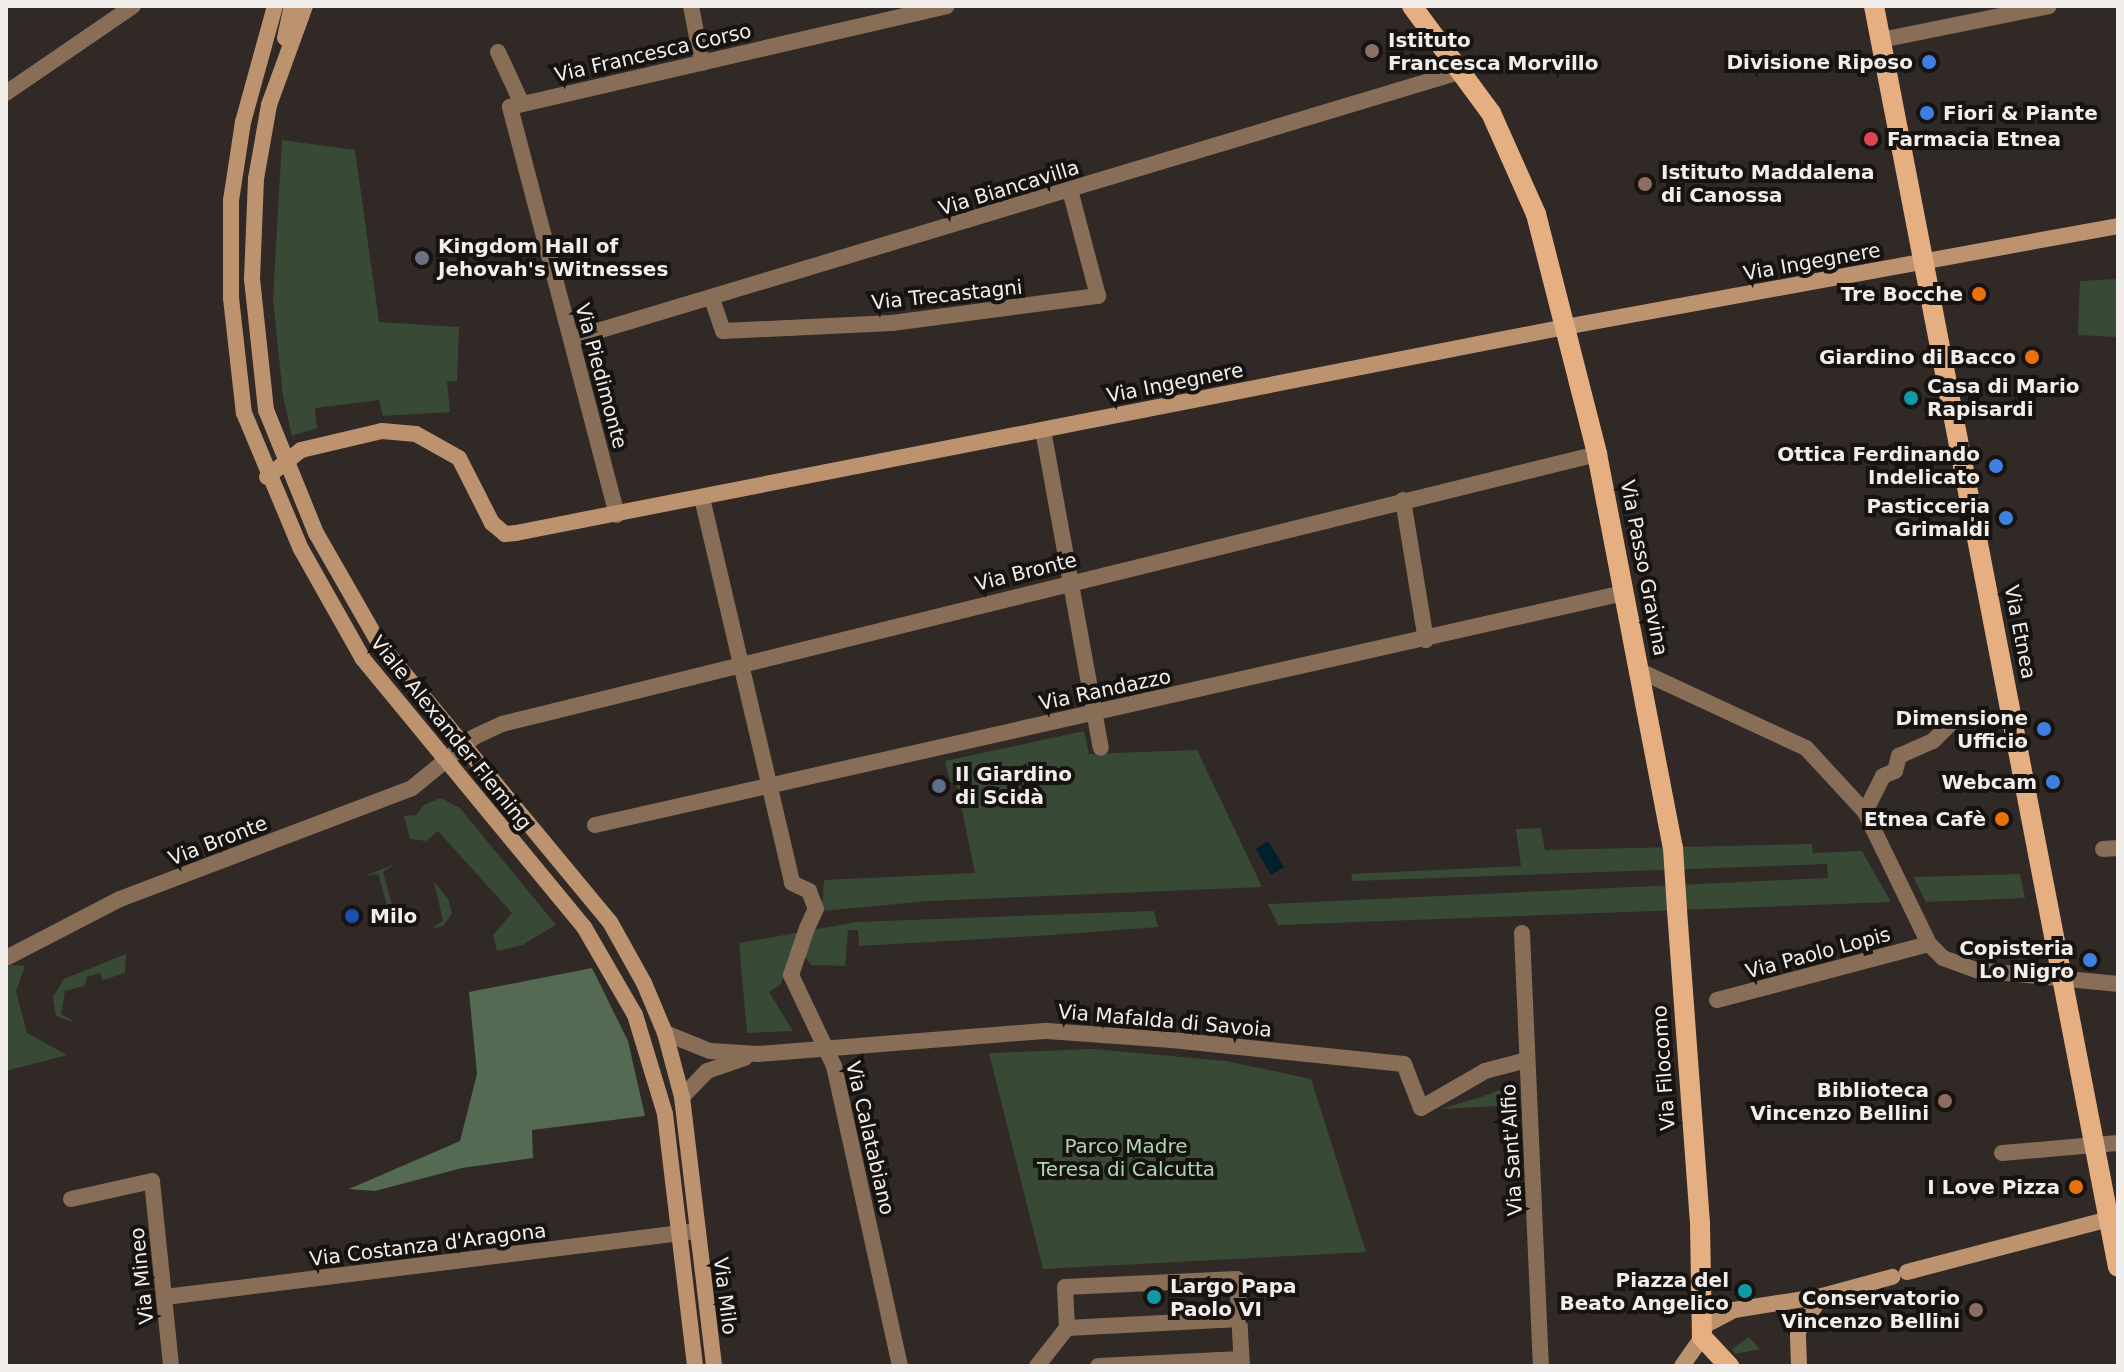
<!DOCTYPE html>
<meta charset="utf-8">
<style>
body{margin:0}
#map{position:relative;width:2124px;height:1372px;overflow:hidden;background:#302926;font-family:"DejaVu Sans",sans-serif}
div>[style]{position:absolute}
.green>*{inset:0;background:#384a36}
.forest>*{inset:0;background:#546a53}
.water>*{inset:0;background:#00202c}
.street>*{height:16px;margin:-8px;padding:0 8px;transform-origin:8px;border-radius:8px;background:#886d57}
.secondary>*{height:16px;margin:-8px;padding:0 8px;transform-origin:8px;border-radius:8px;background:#bd936f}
.primary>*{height:20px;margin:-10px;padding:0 10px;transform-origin:10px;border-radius:10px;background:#e5af81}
.street-bridge>*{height:16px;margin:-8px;padding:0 8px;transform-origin:8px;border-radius:8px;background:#886d57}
.primary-bridge>*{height:20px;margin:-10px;padding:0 10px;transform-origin:10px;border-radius:10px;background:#e5af81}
.dots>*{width:22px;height:22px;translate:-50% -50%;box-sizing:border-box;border:4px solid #161311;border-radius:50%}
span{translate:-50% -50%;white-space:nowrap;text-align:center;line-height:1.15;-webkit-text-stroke:8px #161311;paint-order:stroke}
.poi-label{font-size:20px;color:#f2eeeb;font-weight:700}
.left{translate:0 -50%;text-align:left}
.right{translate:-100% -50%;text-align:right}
.street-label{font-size:20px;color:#f2eeeb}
.park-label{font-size:20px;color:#afd7ab}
.frame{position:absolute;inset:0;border:8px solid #f2eeeb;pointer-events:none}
</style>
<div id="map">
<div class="green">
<i style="clip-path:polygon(282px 140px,355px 150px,379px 322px,459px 327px,457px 381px,447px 382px,450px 412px,383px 416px,379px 400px,315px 408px,317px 428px,292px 436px,283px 396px,273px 299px)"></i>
<i style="clip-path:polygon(2118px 279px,2118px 337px,2078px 335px,2080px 281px)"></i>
<i style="clip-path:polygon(1084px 731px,1089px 754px,1197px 750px,1262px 887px,929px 901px,822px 911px,824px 880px,975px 873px,957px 786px,950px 781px,945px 761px)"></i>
<i style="clip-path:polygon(441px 798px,460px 808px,556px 925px,522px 945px,497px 951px,493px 935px,512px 913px,438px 831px,426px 841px,410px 839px,404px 816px,416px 815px,424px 805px)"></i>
<i style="clip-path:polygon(1541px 828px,1545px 850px,1812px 844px,1813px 853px,1862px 851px,1891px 902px,1278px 925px,1268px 904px,1828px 878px,1827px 864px,1353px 881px,1351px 874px,1521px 866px,1516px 829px)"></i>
<i style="clip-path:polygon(395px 864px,383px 872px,396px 919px,392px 922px,378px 874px,365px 876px)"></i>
<i style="clip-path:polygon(2020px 874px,2025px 898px,1926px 902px,1913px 877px)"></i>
<i style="clip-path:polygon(434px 882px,448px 899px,452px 913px,443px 926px,431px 929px,443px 921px)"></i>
<i style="clip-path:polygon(1154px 911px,1158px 927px,1051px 935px,859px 946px,858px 930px,848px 930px,845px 966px,811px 965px,805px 956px,792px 954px,781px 984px,769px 992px,793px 1031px,747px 1033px,739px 943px,857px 922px)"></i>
<i style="clip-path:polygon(126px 954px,125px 973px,103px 980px,100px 973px,87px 977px,84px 986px,65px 991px,61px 1014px,76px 1023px,56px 1016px,53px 997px,64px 979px)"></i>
<i style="clip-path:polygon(11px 965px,25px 966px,16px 991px,27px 1033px,67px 1055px,6px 1071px,6px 968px)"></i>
<i style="clip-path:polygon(1094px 1049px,1226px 1061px,1311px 1079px,1366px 1252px,1043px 1269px,989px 1053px)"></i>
<i style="clip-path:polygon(1515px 1084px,1517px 1105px,1441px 1109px,1484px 1096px)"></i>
<i style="clip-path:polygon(1749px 1337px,1760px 1349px,1735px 1354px,1732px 1349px)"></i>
</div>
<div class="forest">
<i style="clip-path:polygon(592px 968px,628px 1041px,645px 1116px,532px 1130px,533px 1158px,462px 1168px,375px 1191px,349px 1189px,460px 1141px,477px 1074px,469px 992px)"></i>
</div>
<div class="water">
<i style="clip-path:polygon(1268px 841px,1284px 867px,1271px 875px,1256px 849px)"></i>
</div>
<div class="street">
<i style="left:691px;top:6px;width:58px;rotate:79.1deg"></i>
<i style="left:1881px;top:40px;width:171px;rotate:-11.4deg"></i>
<i style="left:498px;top:52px;width:57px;rotate:65.2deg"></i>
<i style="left:6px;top:93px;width:154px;rotate:-34.4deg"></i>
<i style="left:712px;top:299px;width:34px;rotate:71deg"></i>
<i style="left:723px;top:331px;width:169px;rotate:-2.7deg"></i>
<i style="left:892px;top:323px;width:208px;rotate:-7.5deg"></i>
<i style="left:1098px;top:296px;width:110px;rotate:-104.8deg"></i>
<i style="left:571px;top:339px;width:927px;rotate:-16.73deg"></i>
<i style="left:1043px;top:430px;width:323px;rotate:79.7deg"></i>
<i style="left:702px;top:498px;width:395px;rotate:76.8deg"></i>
<i style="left:792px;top:883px;width:19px;rotate:25deg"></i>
<i style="left:809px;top:891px;width:19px;rotate:69deg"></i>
<i style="left:1403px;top:500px;width:142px;rotate:80.7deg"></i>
<i style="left:617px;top:515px;width:422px;rotate:-104.7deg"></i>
<i style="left:510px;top:107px;width:448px;rotate:-13deg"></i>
<i style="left:1640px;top:671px;width:183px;rotate:24.9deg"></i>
<i style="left:1806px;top:748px;width:87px;rotate:47.3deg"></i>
<i style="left:1865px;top:812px;width:147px;rotate:64.1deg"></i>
<i style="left:1929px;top:944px;width:20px;rotate:45deg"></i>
<i style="left:1943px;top:958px;width:35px;rotate:20deg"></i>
<i style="left:1976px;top:970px;width:143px;rotate:5.6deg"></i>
<i style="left:1865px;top:812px;width:40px;rotate:-63.4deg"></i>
<i style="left:1883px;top:776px;width:13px;rotate:-23deg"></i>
<i style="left:1895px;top:771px;width:16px;rotate:-75deg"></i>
<i style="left:1899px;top:756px;width:37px;rotate:-24deg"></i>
<i style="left:1933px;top:741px;width:25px;rotate:-45deg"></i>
<i style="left:595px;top:825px;width:1055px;rotate:-12.71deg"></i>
<i style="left:2103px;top:849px;width:15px;rotate:-4deg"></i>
<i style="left:807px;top:928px;width:50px;rotate:108.8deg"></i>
<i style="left:791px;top:975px;width:101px;rotate:64.7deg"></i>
<i style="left:834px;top:1066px;width:307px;rotate:77.6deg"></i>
<i style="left:1522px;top:933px;width:433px;rotate:87.5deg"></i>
<i style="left:6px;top:958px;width:128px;rotate:-27.4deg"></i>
<i style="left:120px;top:899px;width:312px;rotate:-20.8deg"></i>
<i style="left:412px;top:788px;width:80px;rotate:-39.4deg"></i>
<i style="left:474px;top:737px;width:31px;rotate:-25deg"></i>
<i style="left:502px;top:724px;width:1128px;rotate:-13.85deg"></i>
<i style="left:1717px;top:1000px;width:219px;rotate:-14.8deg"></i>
<i style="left:665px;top:1033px;width:48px;rotate:21.8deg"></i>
<i style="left:710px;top:1051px;width:48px;rotate:3.6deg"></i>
<i style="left:758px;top:1054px;width:290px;rotate:-4.6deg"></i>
<i style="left:1047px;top:1031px;width:125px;rotate:4.1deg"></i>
<i style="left:1172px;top:1040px;width:233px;rotate:5.9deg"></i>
<i style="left:1404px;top:1064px;width:47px;rotate:68.9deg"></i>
<i style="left:1421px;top:1108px;width:74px;rotate:-30deg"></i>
<i style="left:1485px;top:1071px;width:43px;rotate:-14.7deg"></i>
<i style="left:682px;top:1097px;width:36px;rotate:-46deg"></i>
<i style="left:707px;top:1071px;width:40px;rotate:-18.9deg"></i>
<i style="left:2002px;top:1153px;width:116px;rotate:-4.9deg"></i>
<i style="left:71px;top:1199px;width:83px;rotate:-12.5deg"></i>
<i style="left:152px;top:1181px;width:186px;rotate:84.1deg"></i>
<i style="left:165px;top:1297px;width:536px;rotate:-7.07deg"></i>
<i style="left:1067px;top:1328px;width:172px;rotate:-3deg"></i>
<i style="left:1037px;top:1366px;width:48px;rotate:-51.7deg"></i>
<i style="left:1067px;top:1328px;width:41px;rotate:-92.8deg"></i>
<i style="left:1065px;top:1287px;width:172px;rotate:-2.7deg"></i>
<i style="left:1237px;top:1279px;width:87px;rotate:86.7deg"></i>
<i style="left:1098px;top:1366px;width:143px;rotate:-2.8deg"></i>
</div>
<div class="secondary">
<i style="left:275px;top:6px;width:120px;rotate:105.4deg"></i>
<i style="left:243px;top:122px;width:79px;rotate:98.7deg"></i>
<i style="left:231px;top:200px;width:98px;rotate:90deg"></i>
<i style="left:231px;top:298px;width:116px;rotate:83.6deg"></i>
<i style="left:244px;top:413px;width:147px;rotate:67.3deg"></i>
<i style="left:301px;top:549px;width:126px;rotate:60.6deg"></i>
<i style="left:363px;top:659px;width:347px;rotate:50.5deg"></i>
<i style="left:584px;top:927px;width:102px;rotate:59.9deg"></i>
<i style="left:635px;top:1015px;width:103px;rotate:73.1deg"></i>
<i style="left:665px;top:1114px;width:254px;rotate:83.2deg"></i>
<i style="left:305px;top:6px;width:105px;rotate:110deg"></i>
<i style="left:269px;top:105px;width:75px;rotate:100deg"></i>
<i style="left:256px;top:179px;width:100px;rotate:92.3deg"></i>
<i style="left:252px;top:279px;width:132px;rotate:83.9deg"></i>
<i style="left:266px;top:410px;width:133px;rotate:67.9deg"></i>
<i style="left:316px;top:533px;width:127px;rotate:60.2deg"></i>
<i style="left:379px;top:643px;width:362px;rotate:50.4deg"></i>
<i style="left:610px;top:922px;width:70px;rotate:60.9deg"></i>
<i style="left:644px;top:983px;width:54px;rotate:67.2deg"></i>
<i style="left:665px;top:1033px;width:66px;rotate:75.1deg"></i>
<i style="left:682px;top:1097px;width:271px;rotate:83.2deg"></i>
<i style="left:285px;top:38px;width:33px;rotate:-78deg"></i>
<i style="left:267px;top:477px;width:43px;rotate:-38.5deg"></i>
<i style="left:301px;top:450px;width:83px;rotate:-13.2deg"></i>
<i style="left:382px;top:431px;width:34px;rotate:5deg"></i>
<i style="left:416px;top:434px;width:49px;rotate:29.2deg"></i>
<i style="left:459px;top:458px;width:73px;rotate:63.1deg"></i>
<i style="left:492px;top:523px;width:17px;rotate:40deg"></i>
<i style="left:505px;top:534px;width:11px;rotate:-5deg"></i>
<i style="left:516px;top:533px;width:1069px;rotate:-11.11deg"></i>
<i style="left:1565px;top:327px;width:562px;rotate:-10.35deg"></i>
<i style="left:1907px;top:1272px;width:209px;rotate:-14.7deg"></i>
<i style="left:1702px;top:1327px;width:36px;rotate:-28deg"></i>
<i style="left:1734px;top:1310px;width:89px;rotate:-9deg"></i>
<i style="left:1822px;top:1296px;width:73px;rotate:-15.2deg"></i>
<i style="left:1682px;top:1366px;width:35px;rotate:-55deg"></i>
<i style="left:1799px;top:1366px;width:35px;rotate:-92deg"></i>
<i style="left:1798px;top:1331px;width:42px;rotate:-55.6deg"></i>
</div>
<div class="primary">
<i style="left:1412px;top:6px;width:133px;rotate:53.6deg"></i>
<i style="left:1491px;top:113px;width:111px;rotate:66deg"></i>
<i style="left:1536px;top:214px;width:248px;rotate:75.7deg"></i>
<i style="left:1597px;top:454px;width:401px;rotate:79.1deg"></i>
<i style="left:1874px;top:6px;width:1284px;rotate:79.05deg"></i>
<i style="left:1677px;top:910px;width:315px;rotate:85.8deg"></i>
<i style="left:1700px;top:1224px;width:113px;rotate:89deg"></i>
<i style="left:1702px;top:1337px;width:40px;rotate:47deg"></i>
</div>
<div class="street-bridge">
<i style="left:807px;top:928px;width:21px;rotate:-65deg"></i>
</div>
<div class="primary-bridge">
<i style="left:1673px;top:848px;width:62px;rotate:86.3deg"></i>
</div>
<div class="dots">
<i style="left:1372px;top:51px;background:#8d6e63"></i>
<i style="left:1929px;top:62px;background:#3f7fe0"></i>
<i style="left:1927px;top:113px;background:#3f7fe0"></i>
<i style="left:1871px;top:139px;background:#e0444e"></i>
<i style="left:1645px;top:184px;background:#8d6e63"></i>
<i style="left:422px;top:258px;background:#6b7280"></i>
<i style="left:1979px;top:294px;background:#e8710a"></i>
<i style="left:2032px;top:357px;background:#e8710a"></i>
<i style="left:1911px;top:398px;background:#0f9aa8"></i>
<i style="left:1996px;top:466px;background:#3f7fe0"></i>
<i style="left:2006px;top:518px;background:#3f7fe0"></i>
<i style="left:2044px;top:729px;background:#3f7fe0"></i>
<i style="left:2053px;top:782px;background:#3f7fe0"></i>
<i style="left:939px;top:786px;background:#5c6f8a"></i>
<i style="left:2002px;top:819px;background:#e8710a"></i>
<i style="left:352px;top:916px;background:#1a4fb4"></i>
<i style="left:2090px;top:960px;background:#3f7fe0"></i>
<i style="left:1945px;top:1101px;background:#8d6e63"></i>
<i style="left:2076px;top:1187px;background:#e8710a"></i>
<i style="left:1745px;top:1291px;background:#0f9aa8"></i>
<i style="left:1154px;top:1297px;background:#0f9aa8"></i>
<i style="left:1976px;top:1310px;background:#8d6e63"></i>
</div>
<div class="poi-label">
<span class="left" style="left:1388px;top:52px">Istituto<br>Francesca Morvillo</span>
<span class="right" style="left:1913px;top:62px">Divisione Riposo</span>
<span class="left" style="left:1943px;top:113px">Fiori &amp; Piante</span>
<span class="left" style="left:1887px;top:139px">Farmacia Etnea</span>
<span class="left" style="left:1661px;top:184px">Istituto Maddalena<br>di Canossa</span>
<span class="left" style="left:438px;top:258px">Kingdom Hall of<br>Jehovah's Witnesses</span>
<span class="right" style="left:1963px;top:294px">Tre Bocche</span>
<span class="right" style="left:2016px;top:357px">Giardino di Bacco</span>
<span class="left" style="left:1927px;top:398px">Casa di Mario<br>Rapisardi</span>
<span class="right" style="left:1980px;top:466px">Ottica Ferdinando<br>Indelicato</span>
<span class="right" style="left:1990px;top:518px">Pasticceria<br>Grimaldi</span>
<span class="right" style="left:2028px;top:730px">Dimensione<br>Ufficio</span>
<span class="left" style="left:955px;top:786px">Il Giardino<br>di Scidà</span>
<span class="right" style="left:2037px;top:782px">Webcam</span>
<span class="right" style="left:1986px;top:819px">Etnea Cafè</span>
<span class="left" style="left:370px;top:916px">Milo</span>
<span class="right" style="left:2074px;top:960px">Copisteria<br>Lo Nigro</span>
<span class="right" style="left:1929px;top:1102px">Biblioteca<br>Vincenzo Bellini</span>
<span class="right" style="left:2060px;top:1187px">I Love Pizza</span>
<span class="right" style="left:1729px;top:1292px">Piazza del<br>Beato Angelico</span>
<span class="left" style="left:1170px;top:1298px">Largo Papa<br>Paolo VI</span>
<span class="right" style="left:1960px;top:1310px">Conservatorio<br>Vincenzo Bellini</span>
</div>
<div class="street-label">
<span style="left:653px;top:53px;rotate:-13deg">Via Francesca Corso</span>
<span style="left:1009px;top:188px;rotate:-17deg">Via Biancavilla</span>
<span style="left:1812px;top:262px;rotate:-10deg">Via Ingegnere</span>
<span style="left:947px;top:295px;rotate:-6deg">Via Trecastagni</span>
<span style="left:601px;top:376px;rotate:75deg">Via Piedimonte</span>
<span style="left:1175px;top:383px;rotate:-11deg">Via Ingegnere</span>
<span style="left:1644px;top:568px;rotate:79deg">Via Passo Gravina</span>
<span style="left:1026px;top:572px;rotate:-14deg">Via Bronte</span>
<span style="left:2020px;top:632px;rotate:79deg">Via Etnea</span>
<span style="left:1105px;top:690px;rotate:-12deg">Via Randazzo</span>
<span style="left:451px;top:733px;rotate:51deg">Viale Alexander Fleming</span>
<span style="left:218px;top:841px;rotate:-21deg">Via Bronte</span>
<span style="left:1818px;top:953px;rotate:-15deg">Via Paolo Lopis</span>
<span style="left:1165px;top:1021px;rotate:5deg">Via Mafalda di Savoia</span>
<span style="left:1664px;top:1068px;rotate:-94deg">Via Filocomo</span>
<span style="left:870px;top:1138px;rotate:77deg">Via Calatabiano</span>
<span style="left:1512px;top:1150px;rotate:-93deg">Via Sant'Alfio</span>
<span style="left:428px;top:1245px;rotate:-7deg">Via Costanza d'Aragona</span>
<span style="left:142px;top:1276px;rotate:-96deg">Via Mineo</span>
<span style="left:725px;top:1296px;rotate:83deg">Via Milo</span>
</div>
<div class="park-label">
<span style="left:1126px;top:1158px">Parco Madre<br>Teresa di Calcutta</span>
</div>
<div class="frame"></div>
</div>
